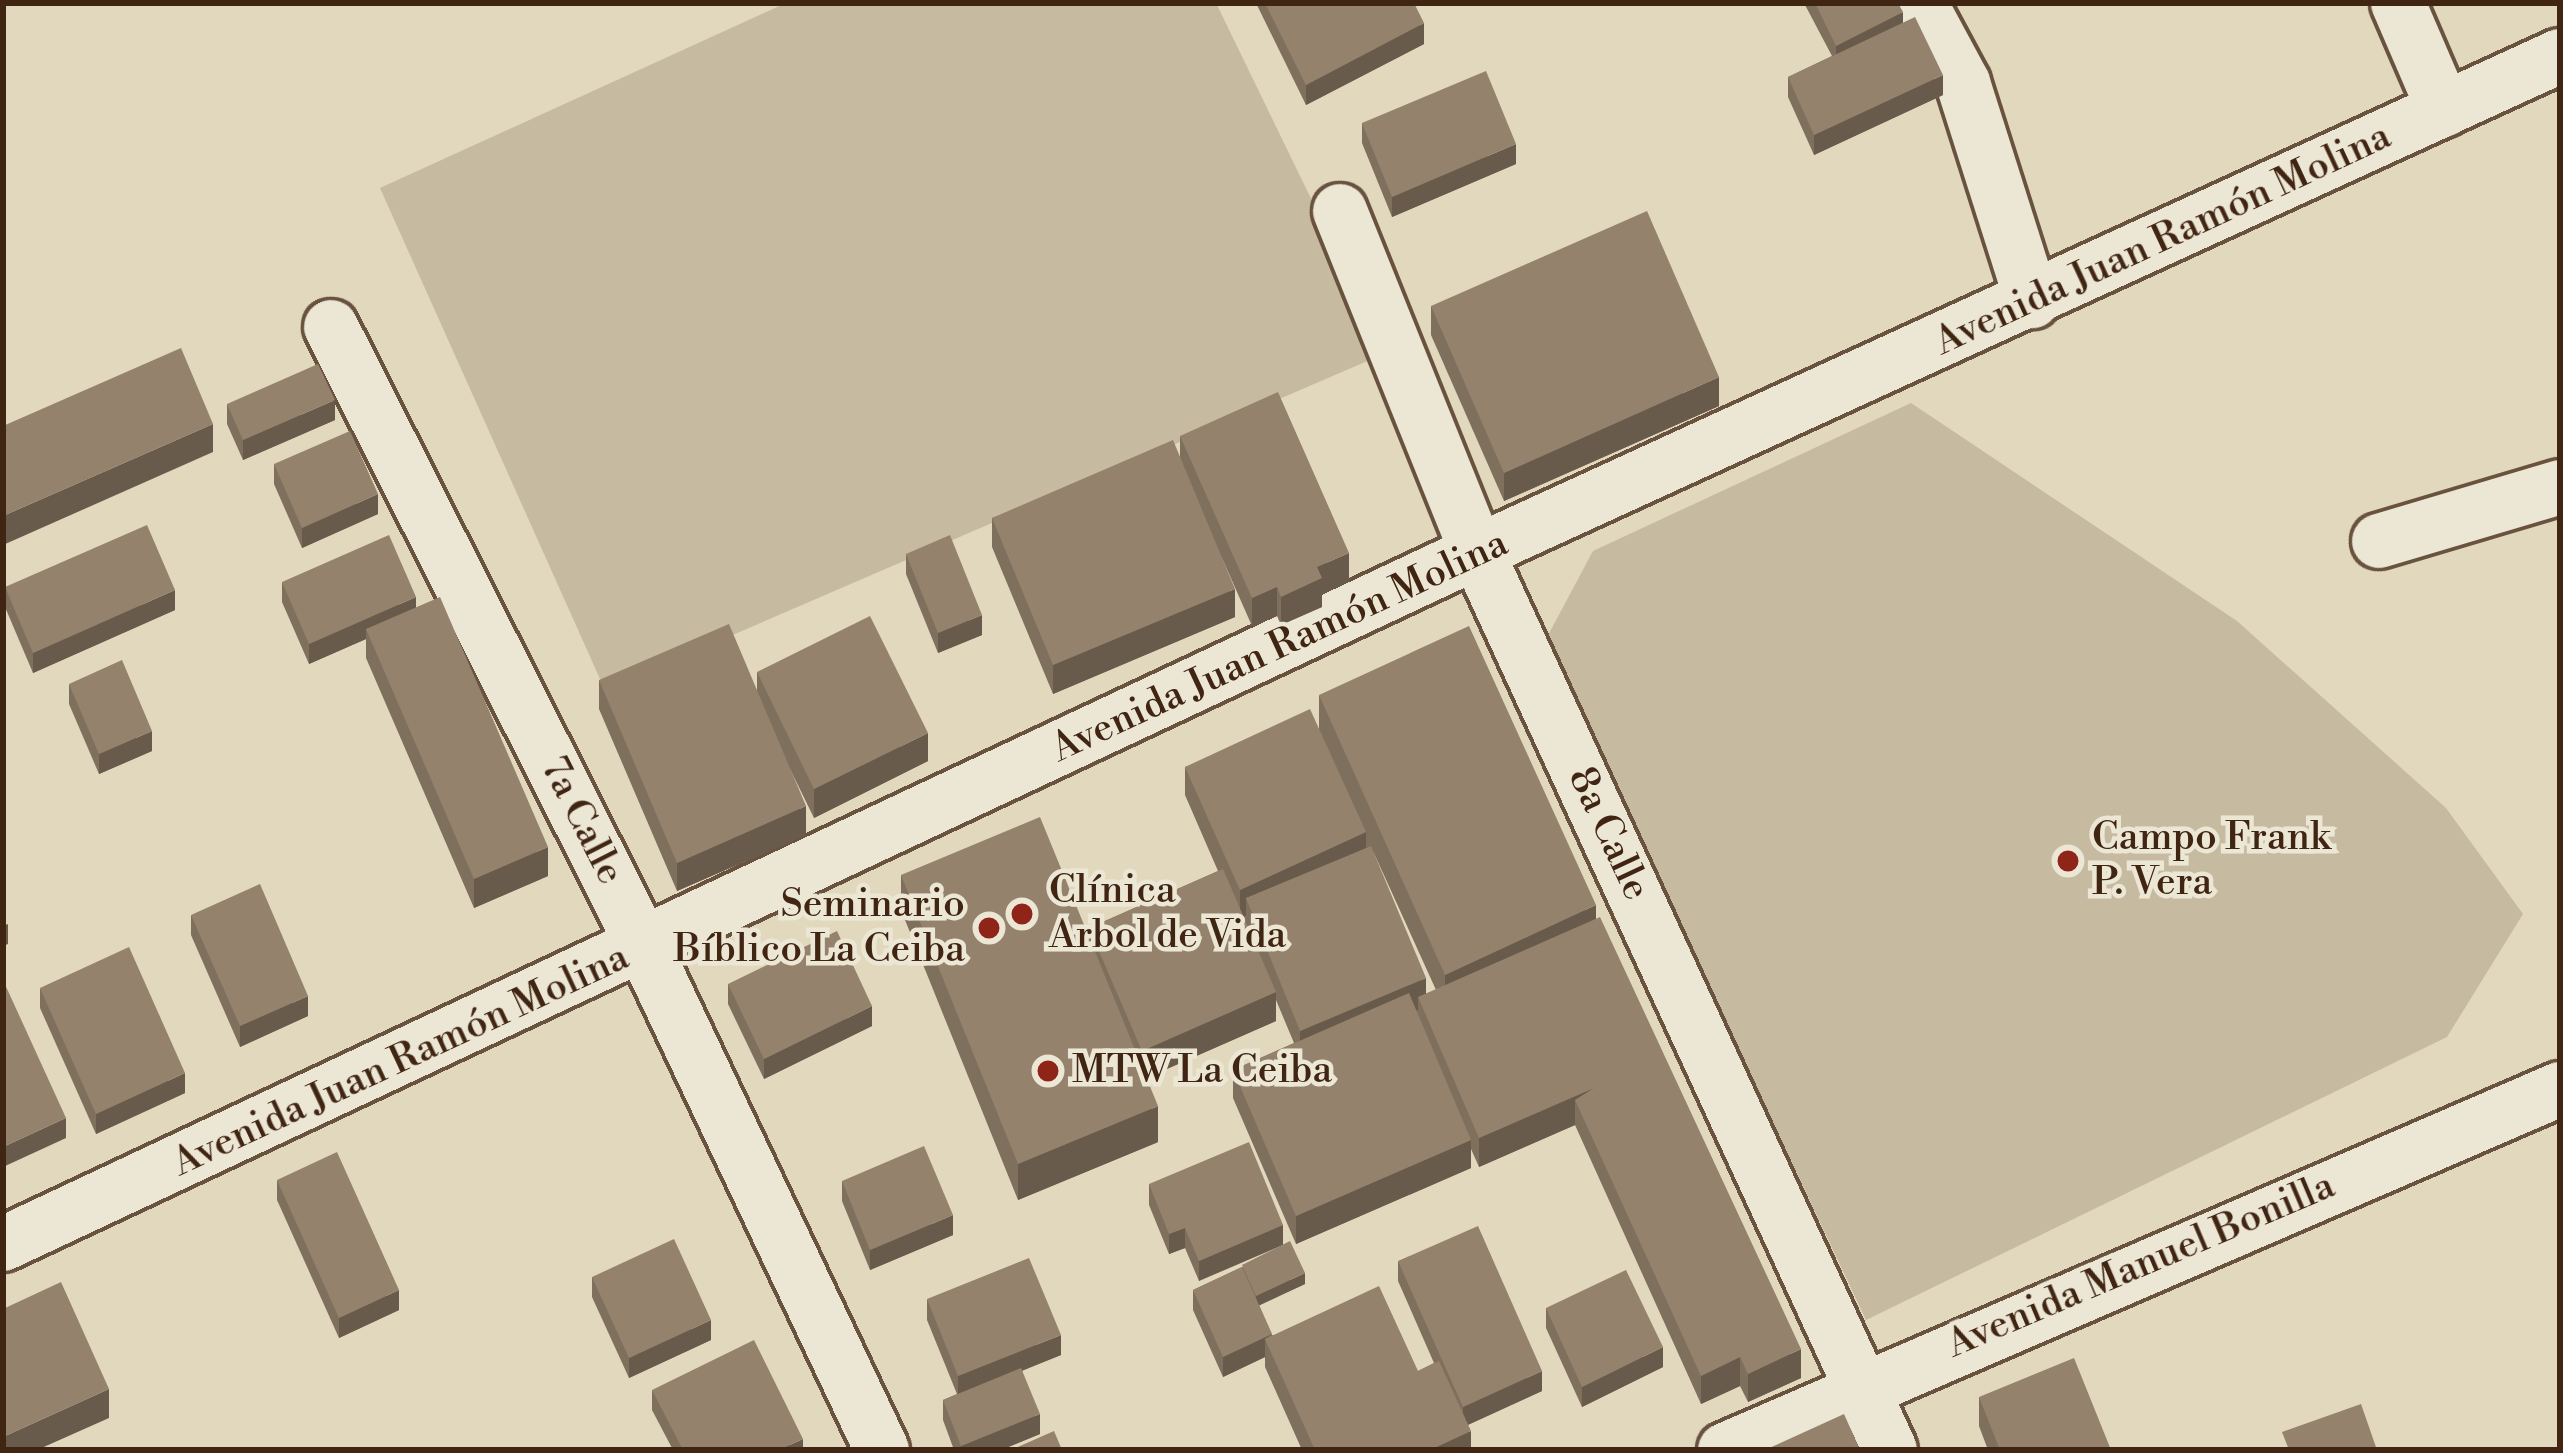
<!DOCTYPE html>
<meta charset="utf-8">
<style>
body{margin:0}
#map{position:relative;width:2563px;height:1453px;overflow:hidden;background:#e1d8be;font-family:"Libre Bodoni",serif}
div>[style]{position:absolute}
.green>*{inset:0;background:#c6baa1}
.roads{filter:drop-shadow(3px 0 #69523e) drop-shadow(-3px 0 #69523e) drop-shadow(0 3px #69523e) drop-shadow(0 -3px #69523e)}
.street>*{height:54px;margin:-27px;padding:0 27px;transform-origin:27px;border-radius:27px;background:#ece6d5}
.wall>*{inset:0;background:#7f705d}
.shaded-wall>*{inset:0;background:#685b4c}
.building>*{inset:0;background:#94826c}
.dots>*{width:33px;height:33px;translate:-50% -50%;box-sizing:border-box;border:6px solid #ece6d5;border-radius:50%}
span{translate:-50% -50%;white-space:nowrap;text-align:center;line-height:1.15;-webkit-text-stroke:9px #ece6d5;paint-order:stroke}
.street-label{font-size:39px;color:#412513}
.poi-label{font-size:39px;color:#412513}
.left{translate:0 -50%;text-align:left}
.right{translate:-100% -50%;text-align:right}
.frame{position:absolute;inset:0;border:6px solid #412513;pointer-events:none}
</style>
<div id="map">
<div class="green">
<i style="clip-path:polygon(786px 3px,1216px 3px,1386px 353px,605px 690px,380px 188px)"></i>
<i style="clip-path:polygon(1911px 403px,2237px 621px,2446px 808px,2523px 914px,2447px 1037px,1866px 1320px,1546px 639px,1593px 551px)"></i>
</div>
<div class="roads">
<div class="street">
<i style="left:1920px;top:3px;width:91px;rotate:61.7deg"></i>
<i style="left:1963px;top:83px;width:229px;rotate:72.4deg"></i>
<i style="left:2398px;top:3px;width:116px;rotate:66.7deg"></i>
<i style="left:1340px;top:211px;width:367px;rotate:68.1deg"></i>
<i style="left:1477px;top:552px;width:988px;rotate:65.3deg"></i>
<i style="left:331px;top:327px;width:697px;rotate:63.21deg"></i>
<i style="left:645px;top:949px;width:554px;rotate:64.68deg"></i>
<i style="left:2379px;top:541px;width:189px;rotate:-16.6deg"></i>
<i style="left:3px;top:1244px;width:1628px;rotate:-25.15deg"></i>
<i style="left:1477px;top:552px;width:1191px;rotate:-24.61deg"></i>
<i style="left:1725px;top:1450px;width:910px;rotate:-23.38deg"></i>
</div>
</div>
<div class="wall">
<i style="clip-path:polygon(1256px 3px,1414px 3px,1424px 44px,1306px 105px)"></i>
<i style="clip-path:polygon(1804px 3px,1898px 3px,1903px 23px,1943px 95px,1814px 155px,1788px 97px,1788px 77px,1832px 56px)"></i>
<i style="clip-path:polygon(1362px 123px,1516px 164px,1392px 217px,1362px 143px)"></i>
<i style="clip-path:polygon(1431px 306px,1719px 406px,1504px 501px,1431px 335px)"></i>
<i style="clip-path:polygon(227px 404px,335px 420px,243px 460px,227px 424px)"></i>
<i style="clip-path:polygon(1180px 436px,1349px 581px,1322px 594px,1322px 607px,1281px 625px,1277px 616px,1252px 626px,1222px 558px,1235px 617px,1053px 694px,992px 547px,992px 518px,1180px 458px)"></i>
<i style="clip-path:polygon(274px 464px,378px 514px,302px 548px,274px 484px)"></i>
<i style="clip-path:polygon(906px 554px,982px 635px,938px 653px,906px 574px)"></i>
<i style="clip-path:polygon(282px 582px,416px 608px,548px 876px,474px 908px,366px 658px,366px 639px,309px 664px,282px 602px)"></i>
<i style="clip-path:polygon(5px 587px,175px 610px,33px 673px,5px 607px)"></i>
<i style="clip-path:polygon(757px 672px,928px 761px,814px 818px,790px 769px,806px 835px,677px 891px,599px 709px,599px 680px,757px 690px)"></i>
<i style="clip-path:polygon(69px 684px,152px 751px,99px 774px,69px 704px)"></i>
<i style="clip-path:polygon(evenodd,1319px 695px,1596px 919px,1801px 1378px,1748px 1402px,1740px 1386px,1701px 1404px,1575px 1125px,1479px 1167px,1471px 1149px,1471px 1168px,1296px 1244px,1233px 1098px,1233px 1070px,1294px 1043px,1276px 1000px,1276px 1021px,1146px 1078px,1158px 1142px,1018px 1200px,901px 910px,901px 875px,1089px 936px,1089px 928px,1218px 871px,1185px 795px,1185px 767px,1319px 729px,1319px 695px,1373px 851px,1436px 990px,1426px 994px,1373px 851px)"></i>
<i style="clip-path:polygon(191px 915px,308px 1016px,240px 1047px,191px 935px)"></i>
<i style="clip-path:polygon(728px 984px,872px 1026px,764px 1079px,728px 1004px)"></i>
<i style="clip-path:polygon(40px 988px,185px 1093px,96px 1134px,40px 1008px)"></i>
<i style="clip-path:polygon(277px 1180px,399px 1310px,339px 1338px,277px 1200px)"></i>
<i style="clip-path:polygon(842px 1181px,953px 1235px,870px 1270px,842px 1201px)"></i>
<i style="clip-path:polygon(1149px 1184px,1283px 1225px,1199px 1281px,1185px 1248px,1169px 1254px,1149px 1205px)"></i>
<i style="clip-path:polygon(1398px 1261px,1542px 1391px,1468px 1425px,1471px 1450px,1302px 1450px,1265px 1367px,1265px 1357px,1223px 1377px,1193px 1310px,1193px 1290px,1242px 1267px,1305px 1284px,1259px 1305px,1272px 1335px,1418px 1371px,1434px 1363px,1398px 1281px)"></i>
<i style="clip-path:polygon(592px 1277px,711px 1340px,629px 1378px,592px 1297px)"></i>
<i style="clip-path:polygon(927px 1299px,1061px 1355px,1022px 1370px,1040px 1434px,1001px 1450px,954px 1450px,943px 1420px,943px 1400px,957px 1394px,927px 1320px)"></i>
<i style="clip-path:polygon(1546px 1308px,1663px 1367px,1582px 1407px,1546px 1328px)"></i>
<i style="clip-path:polygon(652px 1390px,803px 1450px,673px 1450px,652px 1410px)"></i>
<i style="clip-path:polygon(1979px 1397px,2111px 1450px,1988px 1450px,1979px 1426px)"></i>
</div>
<div class="shaded-wall">
<i style="clip-path:polygon(1903px 12px,1903px 32px,1836px 66px,1836px 46px)"></i>
<i style="clip-path:polygon(1424px 23px,1424px 44px,1306px 105px,1306px 85px)"></i>
<i style="clip-path:polygon(1943px 75px,1943px 95px,1814px 155px,1814px 135px)"></i>
<i style="clip-path:polygon(1516px 144px,1516px 164px,1392px 217px,1392px 197px)"></i>
<i style="clip-path:polygon(1719px 377px,1719px 406px,1504px 501px,1504px 473px)"></i>
<i style="clip-path:polygon(335px 400px,335px 420px,243px 460px,243px 440px)"></i>
<i style="clip-path:polygon(213px 424px,213px 452px,3px 545px,3px 516px)"></i>
<i style="clip-path:polygon(378px 494px,378px 514px,302px 548px,302px 528px)"></i>
<i style="clip-path:polygon(1349px 553px,1349px 581px,1322px 594px,1322px 607px,1281px 625px,1281px 597px,1317px 567px)"></i>
<i style="clip-path:polygon(1277px 587px,1277px 616px,1252px 626px,1252px 598px)"></i>
<i style="clip-path:polygon(1235px 589px,1235px 617px,1053px 694px,1053px 665px)"></i>
<i style="clip-path:polygon(175px 590px,175px 610px,33px 673px,33px 653px)"></i>
<i style="clip-path:polygon(416px 597px,416px 617px,366px 629px,366px 639px,309px 664px,309px 644px)"></i>
<i style="clip-path:polygon(982px 615px,982px 635px,938px 653px,938px 633px)"></i>
<i style="clip-path:polygon(152px 731px,152px 751px,99px 774px,99px 754px)"></i>
<i style="clip-path:polygon(928px 733px,928px 761px,814px 818px,814px 789px)"></i>
<i style="clip-path:polygon(806px 806px,806px 835px,677px 891px,677px 863px)"></i>
<i style="clip-path:polygon(1366px 832px,1366px 861px,1246px 898px,1246px 916px,1240px 918px,1240px 890px)"></i>
<i style="clip-path:polygon(548px 847px,548px 876px,474px 908px,474px 879px)"></i>
<i style="clip-path:polygon(1596px 905px,1596px 941px,1445px 1011px,1445px 975px)"></i>
<i style="clip-path:polygon(8px 924px,8px 944px,3px 946px,3px 926px)"></i>
<i style="clip-path:polygon(1426px 978px,1426px 1007px,1418px 997px,1418px 1010px,1300px 1059px,1300px 1031px)"></i>
<i style="clip-path:polygon(1276px 992px,1276px 1021px,1142px 1080px,1142px 1051px)"></i>
<i style="clip-path:polygon(308px 996px,308px 1016px,240px 1047px,240px 1026px)"></i>
<i style="clip-path:polygon(872px 1006px,872px 1026px,764px 1079px,764px 1059px)"></i>
<i style="clip-path:polygon(185px 1073px,185px 1093px,96px 1134px,96px 1114px)"></i>
<i style="clip-path:polygon(1594px 1088px,1575px 1100px,1575px 1125px,1479px 1167px,1479px 1138px)"></i>
<i style="clip-path:polygon(1158px 1106px,1158px 1142px,1018px 1200px,1018px 1164px)"></i>
<i style="clip-path:polygon(66px 1118px,66px 1138px,3px 1167px,3px 1147px)"></i>
<i style="clip-path:polygon(1471px 1140px,1471px 1168px,1296px 1244px,1296px 1216px)"></i>
<i style="clip-path:polygon(953px 1215px,953px 1235px,870px 1270px,870px 1250px)"></i>
<i style="clip-path:polygon(1283px 1225px,1283px 1245px,1199px 1281px,1199px 1261px)"></i>
<i style="clip-path:polygon(1185px 1228px,1185px 1248px,1169px 1254px,1169px 1234px)"></i>
<i style="clip-path:polygon(1305px 1273px,1305px 1284px,1256px 1307px,1256px 1296px)"></i>
<i style="clip-path:polygon(399px 1290px,399px 1310px,339px 1338px,339px 1318px)"></i>
<i style="clip-path:polygon(711px 1320px,711px 1340px,629px 1378px,629px 1358px)"></i>
<i style="clip-path:polygon(1272px 1334px,1265px 1339px,1265px 1357px,1223px 1377px,1223px 1357px)"></i>
<i style="clip-path:polygon(1061px 1335px,1061px 1355px,958px 1397px,958px 1376px)"></i>
<i style="clip-path:polygon(1663px 1347px,1663px 1367px,1582px 1407px,1582px 1387px)"></i>
<i style="clip-path:polygon(1801px 1349px,1801px 1378px,1748px 1402px,1748px 1374px)"></i>
<i style="clip-path:polygon(1740px 1357px,1740px 1386px,1701px 1404px,1701px 1376px)"></i>
<i style="clip-path:polygon(1542px 1371px,1542px 1391px,1463px 1427px,1463px 1407px)"></i>
<i style="clip-path:polygon(109px 1389px,109px 1418px,37px 1450px,3px 1450px,3px 1437px)"></i>
<i style="clip-path:polygon(1040px 1414px,1040px 1434px,1001px 1450px,961px 1450px,961px 1446px)"></i>
<i style="clip-path:polygon(1471px 1431px,1471px 1450px,1430px 1450px)"></i>
<i style="clip-path:polygon(803px 1439px,803px 1450px,779px 1450px)"></i>
</div>
<div class="building">
<i style="clip-path:polygon(1265px 3px,1414px 3px,1424px 23px,1306px 85px)"></i>
<i style="clip-path:polygon(1815px 3px,1898px 3px,1903px 12px,1836px 46px)"></i>
<i style="clip-path:polygon(1915px 17px,1943px 75px,1814px 135px,1788px 77px)"></i>
<i style="clip-path:polygon(1486px 71px,1516px 144px,1392px 197px,1362px 123px)"></i>
<i style="clip-path:polygon(1647px 211px,1719px 377px,1504px 473px,1431px 306px)"></i>
<i style="clip-path:polygon(181px 348px,213px 424px,3px 516px,3px 426px)"></i>
<i style="clip-path:polygon(318px 364px,335px 400px,243px 440px,227px 404px)"></i>
<i style="clip-path:polygon(1278px 392px,1349px 553px,1317px 567px,1322px 578px,1281px 597px,1277px 587px,1252px 598px,1180px 436px)"></i>
<i style="clip-path:polygon(350px 431px,378px 494px,302px 528px,274px 464px)"></i>
<i style="clip-path:polygon(1173px 440px,1235px 589px,1053px 665px,992px 518px)"></i>
<i style="clip-path:polygon(147px 525px,175px 590px,33px 653px,5px 587px)"></i>
<i style="clip-path:polygon(389px 535px,416px 597px,309px 644px,282px 582px)"></i>
<i style="clip-path:polygon(950px 535px,982px 615px,938px 633px,906px 554px)"></i>
<i style="clip-path:polygon(440px 597px,548px 847px,474px 879px,366px 629px)"></i>
<i style="clip-path:polygon(870px 616px,928px 733px,814px 789px,757px 672px)"></i>
<i style="clip-path:polygon(729px 624px,806px 806px,677px 863px,599px 680px)"></i>
<i style="clip-path:polygon(1469px 626px,1596px 905px,1445px 975px,1319px 695px)"></i>
<i style="clip-path:polygon(122px 660px,152px 731px,99px 754px,69px 684px)"></i>
<i style="clip-path:polygon(1310px 709px,1366px 832px,1240px 890px,1185px 767px)"></i>
<i style="clip-path:polygon(1040px 817px,1158px 1106px,1018px 1164px,901px 875px)"></i>
<i style="clip-path:polygon(1371px 846px,1426px 978px,1300px 1031px,1246px 898px)"></i>
<i style="clip-path:polygon(1223px 869px,1276px 992px,1142px 1051px,1089px 928px)"></i>
<i style="clip-path:polygon(260px 884px,308px 996px,240px 1026px,191px 915px)"></i>
<i style="clip-path:polygon(1600px 917px,1801px 1349px,1748px 1374px,1740px 1357px,1701px 1376px,1575px 1100px,1594px 1088px,1479px 1138px,1418px 997px)"></i>
<i style="clip-path:polygon(837px 931px,872px 1006px,764px 1059px,728px 984px)"></i>
<i style="clip-path:polygon(129px 947px,185px 1073px,96px 1114px,40px 988px)"></i>
<i style="clip-path:polygon(3px 980px,66px 1118px,3px 1147px)"></i>
<i style="clip-path:polygon(1409px 993px,1471px 1140px,1296px 1216px,1233px 1070px)"></i>
<i style="clip-path:polygon(1249px 1142px,1283px 1225px,1199px 1261px,1185px 1228px,1169px 1234px,1149px 1184px)"></i>
<i style="clip-path:polygon(924px 1146px,953px 1215px,870px 1250px,842px 1181px)"></i>
<i style="clip-path:polygon(337px 1152px,399px 1290px,339px 1318px,277px 1180px)"></i>
<i style="clip-path:polygon(1478px 1226px,1542px 1371px,1463px 1407px,1398px 1261px)"></i>
<i style="clip-path:polygon(674px 1239px,711px 1320px,629px 1358px,592px 1277px)"></i>
<i style="clip-path:polygon(1290px 1241px,1305px 1273px,1256px 1296px,1242px 1265px)"></i>
<i style="clip-path:polygon(1029px 1258px,1061px 1335px,958px 1376px,927px 1299px)"></i>
<i style="clip-path:polygon(1242px 1267px,1272px 1334px,1223px 1357px,1193px 1290px)"></i>
<i style="clip-path:polygon(1626px 1270px,1663px 1347px,1582px 1387px,1546px 1308px)"></i>
<i style="clip-path:polygon(61px 1282px,109px 1389px,3px 1437px,3px 1309px)"></i>
<i style="clip-path:polygon(1379px 1286px,1418px 1371px,1439px 1361px,1471px 1431px,1430px 1450px,1315px 1450px,1265px 1339px)"></i>
<i style="clip-path:polygon(754px 1340px,803px 1439px,779px 1450px,683px 1450px,652px 1390px)"></i>
<i style="clip-path:polygon(2074px 1358px,2111px 1450px,2000px 1450px,1979px 1397px)"></i>
<i style="clip-path:polygon(1021px 1368px,1040px 1414px,961px 1446px,943px 1400px)"></i>
<i style="clip-path:polygon(2361px 1404px,2377px 1450px,2289px 1450px,2282px 1432px)"></i>
<i style="clip-path:polygon(1844px 1414px,1860px 1450px,1765px 1450px)"></i>
<i style="clip-path:polygon(1054px 1431px,1062px 1450px,1011px 1450px)"></i>
</div>
<div class="dots">
<i style="left:2068px;top:861px;background:#8f2418"></i>
<i style="left:1022px;top:914px;background:#8f2418"></i>
<i style="left:989px;top:928px;background:#8f2418"></i>
<i style="left:1048px;top:1071px;background:#8f2418"></i>
</div>
<div class="street-label">
<span style="left:2163px;top:240px;rotate:-25deg">Avenida Juan Ramón Molina</span>
<span style="left:1280px;top:647px;rotate:-25deg">Avenida Juan Ramón Molina</span>
<span style="left:581px;top:821px;rotate:63deg">7a Calle</span>
<span style="left:1608px;top:834px;rotate:65deg">8a Calle</span>
<span style="left:401px;top:1061px;rotate:-25deg">Avenida Juan Ramón Molina</span>
<span style="left:2141px;top:1266px;rotate:-23deg">Avenida Manuel Bonilla</span>
</div>
<div class="poi-label">
<span class="left" style="left:2092px;top:861px">Campo Frank<br>P. Vera</span>
<span class="left" style="left:1049px;top:914px">Clínica<br>Arbol de Vida</span>
<span class="right" style="left:965px;top:928px">Seminario<br>Bíblico La Ceiba</span>
<span class="left" style="left:1072px;top:1071px">MTW La Ceiba</span>
</div>
<div class="frame"></div>
</div>
